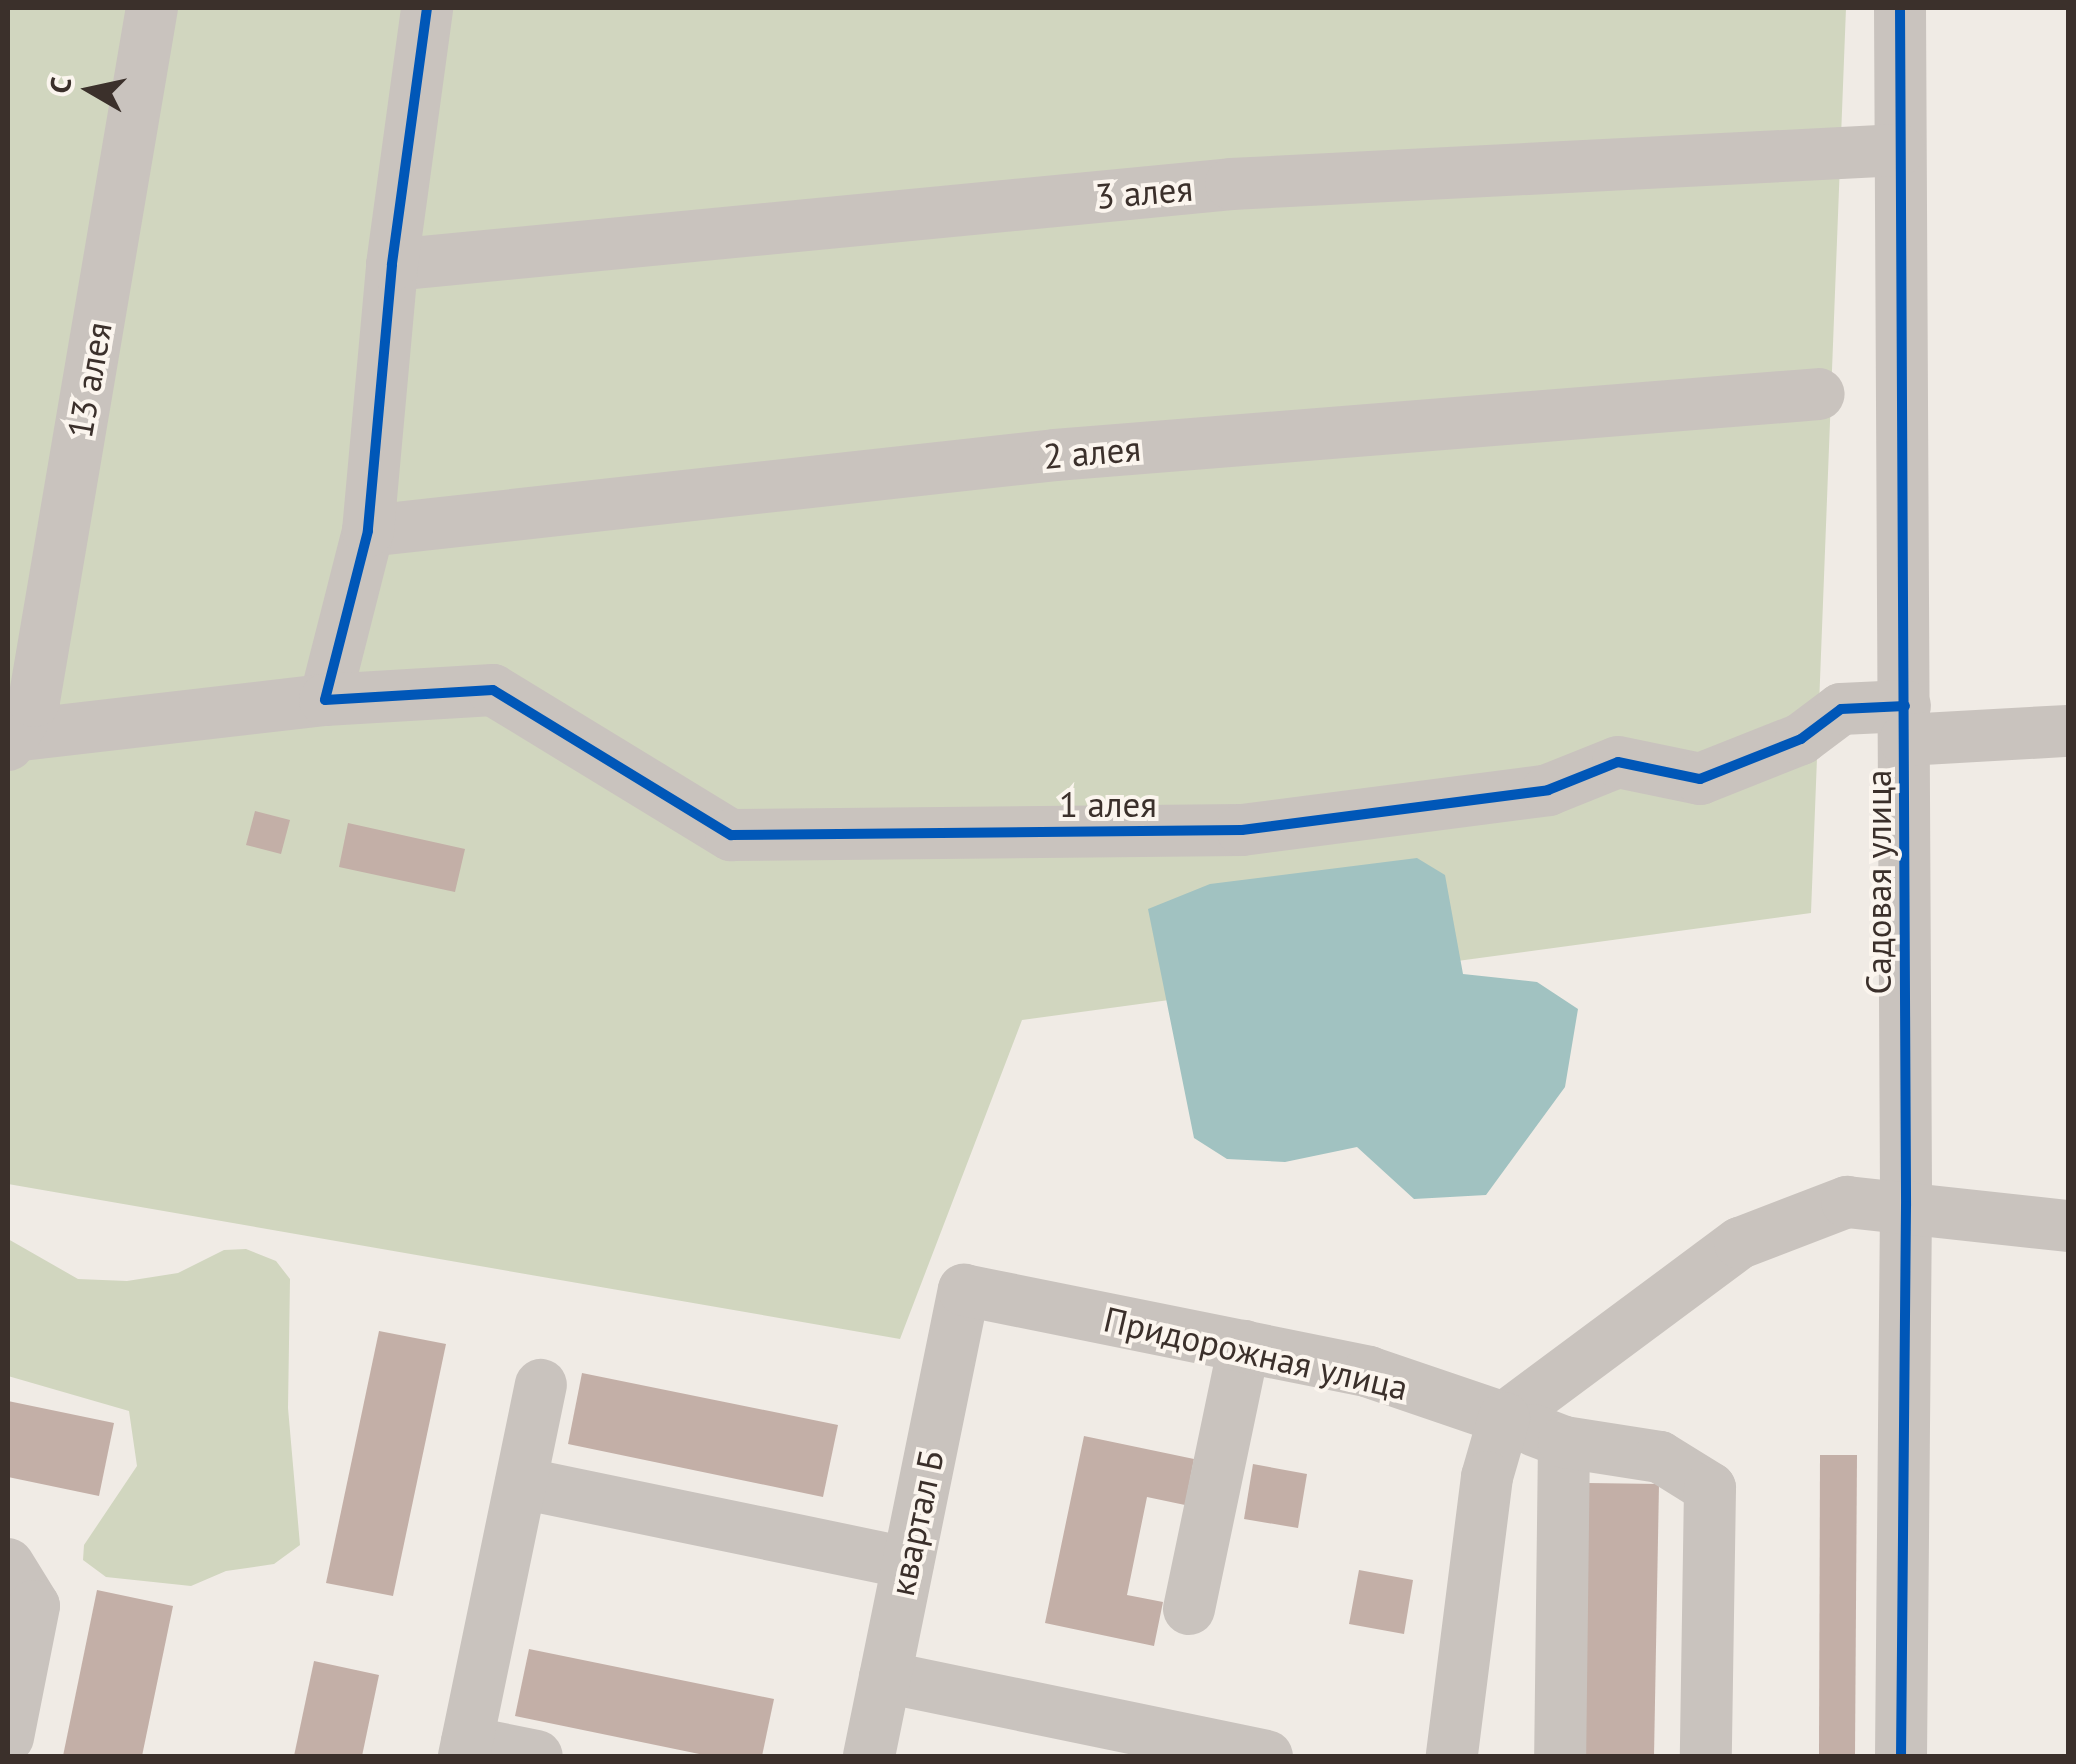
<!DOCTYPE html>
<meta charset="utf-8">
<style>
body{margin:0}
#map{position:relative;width:2076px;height:1764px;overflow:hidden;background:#f0ebe5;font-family:"PT Sans",sans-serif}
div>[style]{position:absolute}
.green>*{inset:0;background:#d1d6bf}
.water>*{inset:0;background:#a1c2c1}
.building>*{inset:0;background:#c3afa7}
.minor>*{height:52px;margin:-26px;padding:0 26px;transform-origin:26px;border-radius:26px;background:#c9c3be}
.cycleway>*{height:10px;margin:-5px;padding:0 5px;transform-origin:5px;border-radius:5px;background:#0057b8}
span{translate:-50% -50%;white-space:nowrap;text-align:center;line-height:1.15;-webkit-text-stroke:8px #fbf5ee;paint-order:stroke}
.street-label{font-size:35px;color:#3b302b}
.frame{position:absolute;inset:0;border:10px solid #3b302b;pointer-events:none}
.north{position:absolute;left:40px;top:40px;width:100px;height:100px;-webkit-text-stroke:8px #fbf5ee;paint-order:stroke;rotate:279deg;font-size:28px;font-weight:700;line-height:40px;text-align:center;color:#3b302b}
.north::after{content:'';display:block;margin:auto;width:35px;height:45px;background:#3b302b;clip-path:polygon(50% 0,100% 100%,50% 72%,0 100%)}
</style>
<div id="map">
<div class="green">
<i style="clip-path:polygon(8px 8px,1846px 8px,1811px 913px,1022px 1020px,900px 1339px,8px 1184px)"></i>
<i style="clip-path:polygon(8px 1239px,78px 1279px,127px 1281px,178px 1273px,224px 1250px,246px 1249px,276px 1261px,290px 1279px,288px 1408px,300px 1545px,274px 1564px,226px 1571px,191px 1586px,106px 1577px,83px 1560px,84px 1545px,137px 1466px,129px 1411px,8px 1376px)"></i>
</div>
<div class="water">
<i style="clip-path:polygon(1417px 858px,1445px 875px,1463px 974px,1537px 982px,1578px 1009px,1565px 1087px,1486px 1195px,1414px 1199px,1357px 1147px,1285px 1162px,1227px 1159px,1194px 1138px,1148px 909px,1210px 884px)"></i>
</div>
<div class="building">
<i style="clip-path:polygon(255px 811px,290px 820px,281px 854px,246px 845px)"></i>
<i style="clip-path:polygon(348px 823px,465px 849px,455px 892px,339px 867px)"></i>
<i style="clip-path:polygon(379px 1331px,446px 1344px,393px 1596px,326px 1583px)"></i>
<i style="clip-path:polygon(582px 1373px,838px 1425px,823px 1497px,568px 1444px)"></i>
<i style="clip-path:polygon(8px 1401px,114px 1423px,99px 1496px,8px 1477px)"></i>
<i style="clip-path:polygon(1084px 1436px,1194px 1459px,1185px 1505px,1147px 1497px,1127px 1595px,1163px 1602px,1154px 1646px,1045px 1623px)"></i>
<i style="clip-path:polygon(1820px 1455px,1857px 1455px,1855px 1756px,1819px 1756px)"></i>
<i style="clip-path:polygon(1253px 1464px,1307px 1474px,1298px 1528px,1244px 1519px)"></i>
<i style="clip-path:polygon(1588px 1483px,1659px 1484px,1654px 1756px,1583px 1756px)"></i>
<i style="clip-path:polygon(1359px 1570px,1413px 1580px,1404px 1634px,1349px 1624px)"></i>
<i style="clip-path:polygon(97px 1590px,173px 1606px,142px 1756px,63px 1756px)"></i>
<i style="clip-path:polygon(529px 1649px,774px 1699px,762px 1756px,709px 1756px,515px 1716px)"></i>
<i style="clip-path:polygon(314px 1661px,379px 1675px,362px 1756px,294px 1756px)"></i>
</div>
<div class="minor">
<i style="left:1900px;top:8px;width:1198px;rotate:89.71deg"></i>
<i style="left:1906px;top:1206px;width:550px;rotate:90.52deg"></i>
<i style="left:392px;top:265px;width:843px;rotate:-5.51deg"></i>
<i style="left:1231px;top:184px;width:669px;rotate:-2.91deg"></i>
<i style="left:368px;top:531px;width:691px;rotate:-6.31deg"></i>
<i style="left:1055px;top:455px;width:766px;rotate:-4.56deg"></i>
<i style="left:325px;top:700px;width:174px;rotate:-75.7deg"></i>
<i style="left:368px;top:531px;width:267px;rotate:-84.8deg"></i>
<i style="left:392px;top:265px;width:259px;rotate:-82.2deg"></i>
<i style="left:13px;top:736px;width:314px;rotate:-6.6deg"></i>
<i style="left:325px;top:700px;width:168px;rotate:-3.4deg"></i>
<i style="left:493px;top:690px;width:279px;rotate:31.4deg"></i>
<i style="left:731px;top:835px;width:511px;rotate:-0.56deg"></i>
<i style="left:1242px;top:830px;width:309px;rotate:-7.4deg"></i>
<i style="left:1548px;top:790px;width:75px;rotate:-21.8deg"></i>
<i style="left:1618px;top:762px;width:84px;rotate:11.7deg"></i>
<i style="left:1700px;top:779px;width:109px;rotate:-21.6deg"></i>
<i style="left:1801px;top:739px;width:50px;rotate:-36.9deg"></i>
<i style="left:1841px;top:709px;width:64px;rotate:-2.7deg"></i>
<i style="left:1905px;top:740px;width:163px;rotate:-3.2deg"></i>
<i style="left:8px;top:745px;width:51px;rotate:-59.4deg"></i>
<i style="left:34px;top:701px;width:703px;rotate:-80.34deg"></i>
<i style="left:1504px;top:1418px;width:294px;rotate:-36.6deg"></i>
<i style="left:1740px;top:1243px;width:115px;rotate:-21deg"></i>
<i style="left:1847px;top:1202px;width:222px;rotate:6.2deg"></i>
<i style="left:1533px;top:1430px;width:33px;rotate:21deg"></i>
<i style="left:1564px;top:1442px;width:314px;rotate:90.7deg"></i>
<i style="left:1564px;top:1442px;width:97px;rotate:8.9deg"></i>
<i style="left:1660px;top:1457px;width:59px;rotate:31.8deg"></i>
<i style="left:1710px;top:1488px;width:268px;rotate:90.9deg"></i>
<i style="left:521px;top:1483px;width:395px;rotate:11.7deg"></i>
<i style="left:8px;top:1564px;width:49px;rotate:58.2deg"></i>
<i style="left:34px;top:1606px;width:134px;rotate:101.2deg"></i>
<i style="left:1189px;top:1609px;width:269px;rotate:-78.2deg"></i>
<i style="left:885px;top:1677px;width:390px;rotate:11.7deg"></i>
<i style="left:467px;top:1742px;width:71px;rotate:11.3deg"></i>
<i style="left:464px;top:1756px;width:379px;rotate:-78.3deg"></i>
<i style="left:869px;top:1756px;width:476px;rotate:-78.5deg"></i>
<i style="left:964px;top:1290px;width:413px;rotate:11.4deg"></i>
<i style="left:1369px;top:1372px;width:143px;rotate:18.8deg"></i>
<i style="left:1504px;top:1418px;width:61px;rotate:106.1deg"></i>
<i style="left:1487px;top:1477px;width:281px;rotate:97.2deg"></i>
</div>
<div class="cycleway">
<i style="left:427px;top:8px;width:259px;rotate:97.8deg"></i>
<i style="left:392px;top:265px;width:267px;rotate:95.2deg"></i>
<i style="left:368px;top:531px;width:174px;rotate:104.3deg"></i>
<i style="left:325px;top:700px;width:168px;rotate:-3.4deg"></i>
<i style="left:493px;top:690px;width:279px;rotate:31.4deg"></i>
<i style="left:731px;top:835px;width:511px;rotate:-0.56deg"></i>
<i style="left:1242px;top:830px;width:309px;rotate:-7.4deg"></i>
<i style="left:1548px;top:790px;width:75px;rotate:-21.8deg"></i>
<i style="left:1618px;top:762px;width:84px;rotate:11.7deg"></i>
<i style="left:1700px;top:779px;width:109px;rotate:-21.6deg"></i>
<i style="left:1801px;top:739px;width:50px;rotate:-36.9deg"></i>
<i style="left:1841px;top:709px;width:64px;rotate:-2.7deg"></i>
<i style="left:1900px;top:8px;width:1198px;rotate:89.71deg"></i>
<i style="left:1906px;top:1206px;width:550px;rotate:90.52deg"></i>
</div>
<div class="street-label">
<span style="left:1144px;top:192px;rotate:-5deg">3 алея</span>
<span style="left:89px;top:380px;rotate:-80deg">13 алея</span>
<span style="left:1092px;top:452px;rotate:-5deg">2 алея</span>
<span style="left:1108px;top:804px">1 алея</span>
<span style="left:1878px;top:882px;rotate:-90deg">Садовая улица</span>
<span style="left:1256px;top:1353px;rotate:13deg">Придорожная улица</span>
<span style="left:916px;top:1523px;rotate:-78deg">квартал Б</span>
</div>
<div class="frame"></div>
<div class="north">С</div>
</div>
